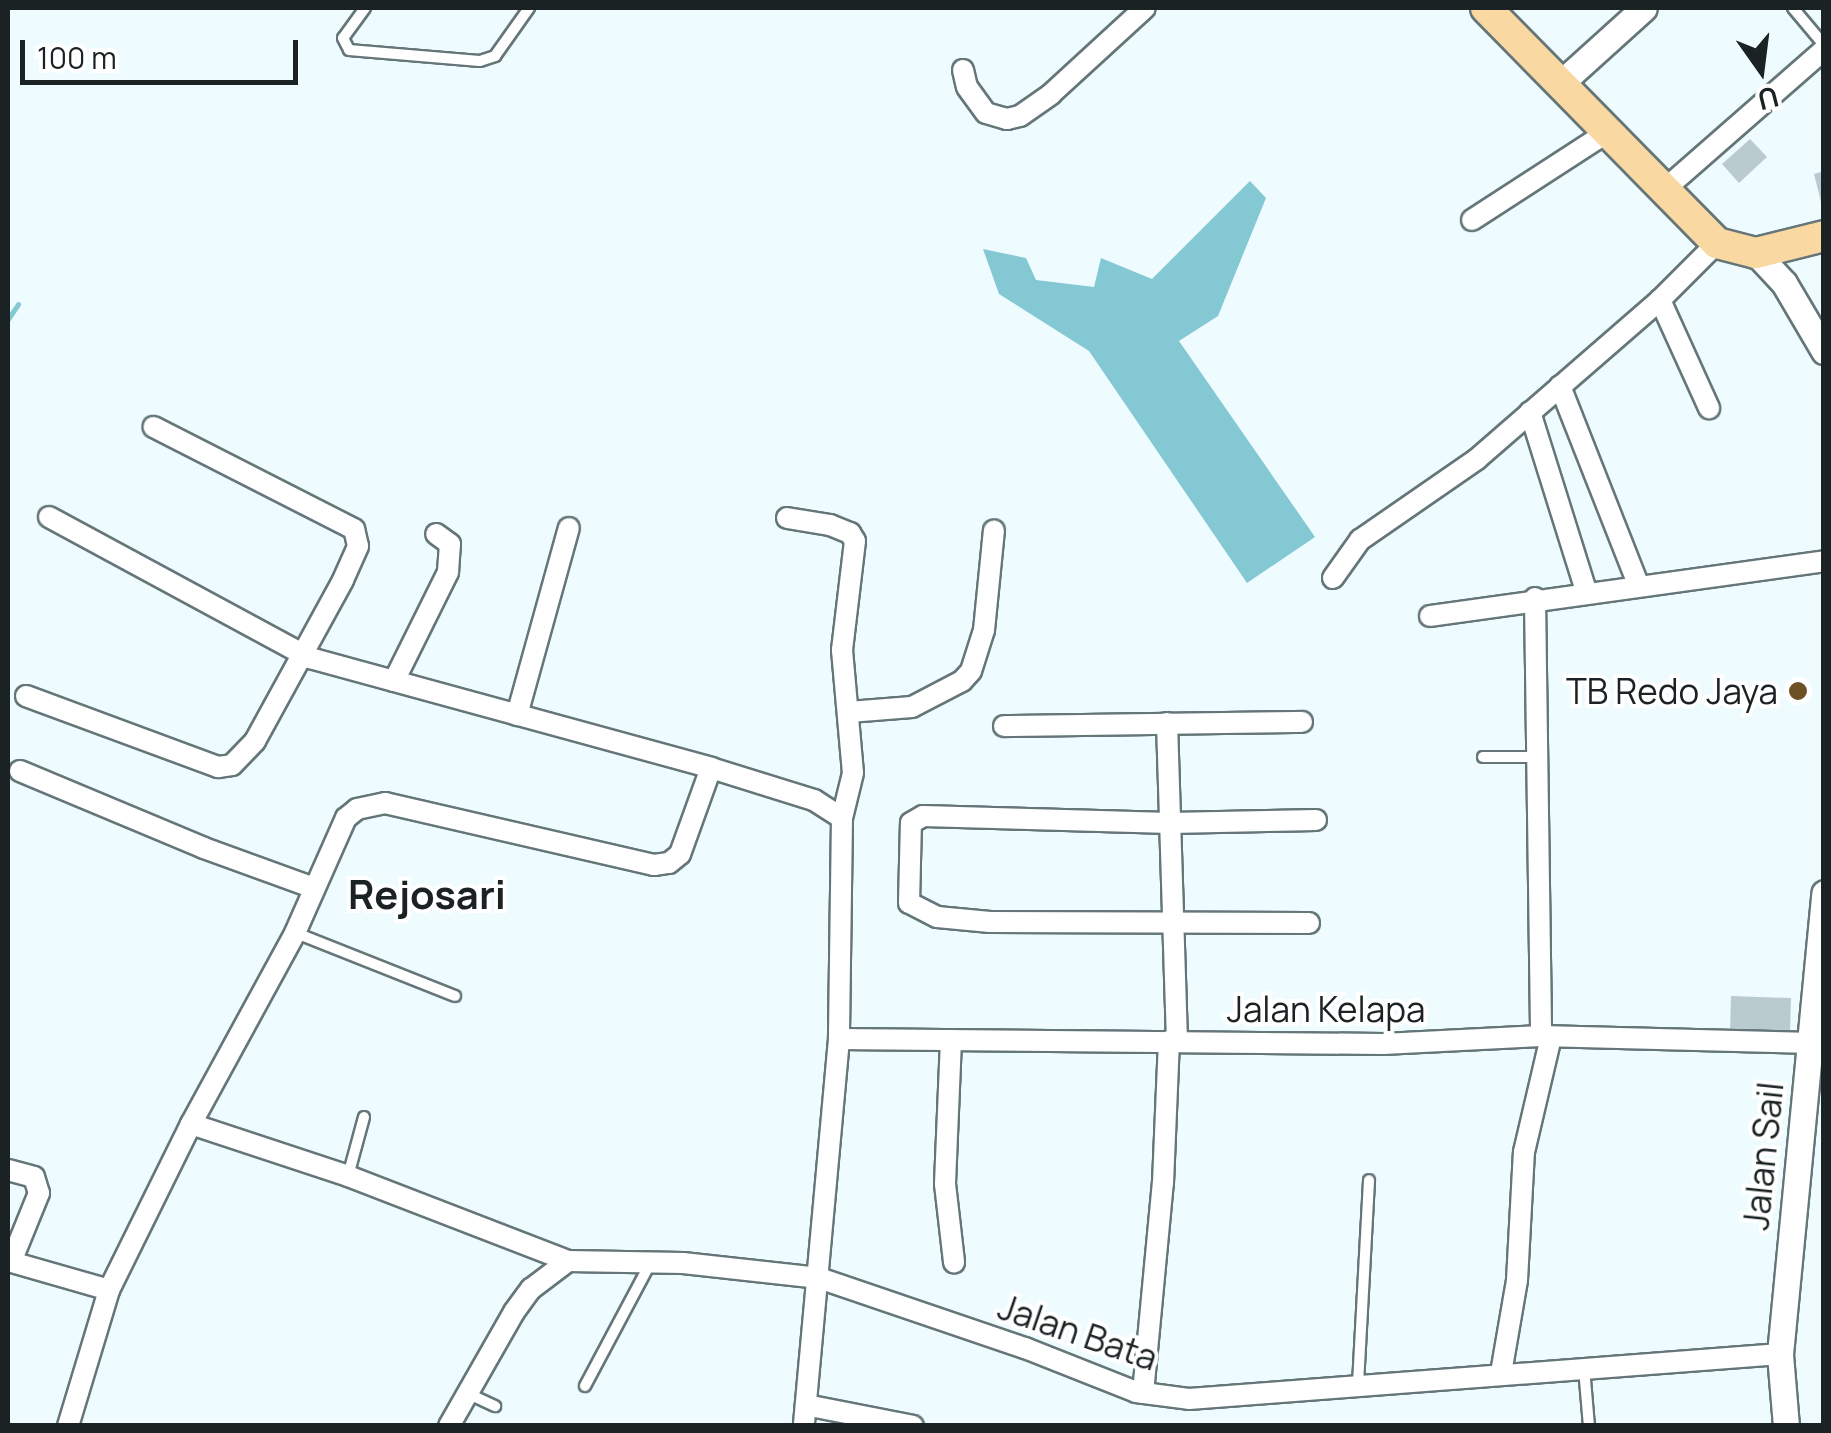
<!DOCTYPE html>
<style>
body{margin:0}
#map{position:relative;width:1831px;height:1433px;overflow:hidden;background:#eefcff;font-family:Manrope,sans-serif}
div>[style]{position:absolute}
.water>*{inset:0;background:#84c8d4}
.stream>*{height:5px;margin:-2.5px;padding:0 2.5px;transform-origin:2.5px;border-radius:2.5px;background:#84c8d4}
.building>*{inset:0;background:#b9cbce}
.roads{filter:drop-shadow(2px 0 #657679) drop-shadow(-2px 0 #657679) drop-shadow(0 2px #657679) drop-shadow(0 -2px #657679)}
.service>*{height:10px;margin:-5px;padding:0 5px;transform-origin:5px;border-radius:5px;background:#fff}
.minor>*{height:20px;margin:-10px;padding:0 10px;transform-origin:10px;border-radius:10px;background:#fff}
.tertiary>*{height:25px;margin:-12.5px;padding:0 12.5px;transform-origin:12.5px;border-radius:12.5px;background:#fff}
.primary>*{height:30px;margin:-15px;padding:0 15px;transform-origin:15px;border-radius:15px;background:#fad8a2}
.dots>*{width:28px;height:28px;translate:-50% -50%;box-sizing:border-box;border:5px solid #fff;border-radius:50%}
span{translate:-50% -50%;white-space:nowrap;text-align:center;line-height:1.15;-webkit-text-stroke:8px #fff;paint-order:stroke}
.poi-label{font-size:35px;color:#1b2223}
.right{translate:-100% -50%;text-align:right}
.street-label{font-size:35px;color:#1b2223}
.quarter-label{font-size:40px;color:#1b2223;font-weight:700}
.frame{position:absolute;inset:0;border:10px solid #1b2223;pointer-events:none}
.north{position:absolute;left:1711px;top:20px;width:100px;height:100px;-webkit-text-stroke:8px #fff;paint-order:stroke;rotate:166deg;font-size:28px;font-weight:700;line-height:40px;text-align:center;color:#1b2223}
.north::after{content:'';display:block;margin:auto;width:35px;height:45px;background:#1b2223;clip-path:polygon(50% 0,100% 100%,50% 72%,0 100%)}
.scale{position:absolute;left:20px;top:40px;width:278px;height:45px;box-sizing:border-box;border:5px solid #1b2223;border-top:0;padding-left:12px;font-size:30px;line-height:35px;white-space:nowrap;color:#1b2223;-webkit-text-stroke:8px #fff;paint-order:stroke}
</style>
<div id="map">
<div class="water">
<i style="clip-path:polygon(1250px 181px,1266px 198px,1218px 316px,1179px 341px,1315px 537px,1247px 583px,1089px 351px,999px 294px,983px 249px,1026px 258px,1036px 280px,1094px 287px,1101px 258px,1152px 279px)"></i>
</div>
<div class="stream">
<i style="left:8px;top:319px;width:18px;rotate:-56deg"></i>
</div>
<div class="building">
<i style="clip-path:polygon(1750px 139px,1767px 157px,1739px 183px,1722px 164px)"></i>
<i style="clip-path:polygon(1824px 171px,1824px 206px,1822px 206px,1814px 174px)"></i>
<i style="clip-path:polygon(1731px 996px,1791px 998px,1790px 1034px,1730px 1033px)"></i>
</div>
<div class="roads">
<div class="service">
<i style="left:365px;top:8px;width:37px;rotate:126deg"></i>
<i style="left:343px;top:38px;width:13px;rotate:63deg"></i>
<i style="left:349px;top:50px;width:131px;rotate:4.8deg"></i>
<i style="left:480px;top:61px;width:16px;rotate:-18deg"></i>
<i style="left:495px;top:56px;width:59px;rotate:-54.7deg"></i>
<i style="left:1793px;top:8px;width:48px;rotate:50deg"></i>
<i style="left:1483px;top:757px;width:51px"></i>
<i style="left:296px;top:933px;width:171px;rotate:21.6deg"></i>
<i style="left:348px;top:1176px;width:61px;rotate:-74.8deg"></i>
<i style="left:1584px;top:1368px;width:58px;rotate:85.1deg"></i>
<i style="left:1358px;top:1384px;width:204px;rotate:-86.9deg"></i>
<i style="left:585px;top:1386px;width:138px;rotate:-62deg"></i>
<i style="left:469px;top:1394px;width:29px;rotate:25deg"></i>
</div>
<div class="minor">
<i style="left:963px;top:70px;width:17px;rotate:77deg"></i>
<i style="left:967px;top:87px;width:32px;rotate:54deg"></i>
<i style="left:986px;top:113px;width:22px;rotate:16deg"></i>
<i style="left:1007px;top:119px;width:13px;rotate:-13deg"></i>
<i style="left:1020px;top:116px;width:38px;rotate:-35deg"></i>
<i style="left:1051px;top:94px;width:127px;rotate:-42.5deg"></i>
<i style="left:1665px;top:189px;width:211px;rotate:-41.2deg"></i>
<i style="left:1472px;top:220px;width:163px;rotate:-33deg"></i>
<i style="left:1660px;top:300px;width:119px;rotate:65.6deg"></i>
<i style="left:1560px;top:386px;width:213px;rotate:68.5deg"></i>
<i style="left:1530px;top:412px;width:188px;rotate:72.6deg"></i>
<i style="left:49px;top:517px;width:297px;rotate:28.4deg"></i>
<i style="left:310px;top:658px;width:416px;rotate:15.3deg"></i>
<i style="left:711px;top:768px;width:108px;rotate:17.3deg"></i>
<i style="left:814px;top:800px;width:33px;rotate:33deg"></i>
<i style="left:842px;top:818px;width:221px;rotate:90.8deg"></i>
<i style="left:839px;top:1039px;width:389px;rotate:95.2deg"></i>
<i style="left:787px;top:518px;width:44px;rotate:9.2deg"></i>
<i style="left:830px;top:525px;width:22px;rotate:22deg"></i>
<i style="left:850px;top:533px;width:9px;rotate:58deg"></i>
<i style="left:855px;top:541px;width:110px;rotate:96.8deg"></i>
<i style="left:842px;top:650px;width:123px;rotate:84.9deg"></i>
<i style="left:853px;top:773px;width:46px;rotate:103.7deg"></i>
<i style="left:1333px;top:578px;width:47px;rotate:-54.6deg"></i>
<i style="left:1360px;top:540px;width:142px;rotate:-34.7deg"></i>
<i style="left:1477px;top:459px;width:242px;rotate:-41deg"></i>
<i style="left:1660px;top:300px;width:81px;rotate:-45deg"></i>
<i style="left:1535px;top:598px;width:438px;rotate:89.2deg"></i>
<i style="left:1430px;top:616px;width:398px;rotate:-7.9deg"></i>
<i style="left:394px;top:681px;width:122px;rotate:-63.6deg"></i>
<i style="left:448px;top:572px;width:28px;rotate:-86deg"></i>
<i style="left:450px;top:544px;width:17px;rotate:-144deg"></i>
<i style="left:26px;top:696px;width:205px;rotate:20.3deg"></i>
<i style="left:218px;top:767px;width:14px;rotate:-8deg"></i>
<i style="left:232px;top:765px;width:33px;rotate:-46deg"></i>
<i style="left:255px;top:741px;width:183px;rotate:-61.3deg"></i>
<i style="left:343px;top:580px;width:37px;rotate:-66deg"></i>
<i style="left:358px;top:546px;width:17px;rotate:-103deg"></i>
<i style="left:354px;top:529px;width:225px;rotate:-153deg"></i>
<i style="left:849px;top:712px;width:63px;rotate:-4.5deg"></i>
<i style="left:912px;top:707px;width:56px;rotate:-27.5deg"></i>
<i style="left:962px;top:681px;width:13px;rotate:-48deg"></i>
<i style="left:971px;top:671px;width:43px;rotate:-72.4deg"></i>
<i style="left:984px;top:630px;width:100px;rotate:-84.3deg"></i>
<i style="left:517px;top:715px;width:194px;rotate:-74.5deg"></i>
<i style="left:1167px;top:723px;width:318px;rotate:88.2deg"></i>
<i style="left:1004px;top:726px;width:298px;rotate:-0.8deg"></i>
<i style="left:20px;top:771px;width:199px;rotate:22.7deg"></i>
<i style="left:204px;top:848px;width:117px;rotate:20deg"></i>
<i style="left:1309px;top:923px;width:319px;rotate:-179.8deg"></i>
<i style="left:990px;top:922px;width:53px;rotate:-174.6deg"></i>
<i style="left:937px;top:917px;width:31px;rotate:-153deg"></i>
<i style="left:909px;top:903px;width:80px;rotate:-88.6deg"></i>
<i style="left:911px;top:823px;width:14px;rotate:-30deg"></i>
<i style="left:923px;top:816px;width:247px;rotate:1.6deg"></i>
<i style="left:1170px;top:823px;width:146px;rotate:-1.2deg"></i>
<i style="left:839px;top:1039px;width:544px;rotate:0.53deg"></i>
<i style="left:1383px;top:1044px;width:158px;rotate:-2.9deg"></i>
<i style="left:1541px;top:1036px;width:272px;rotate:1.5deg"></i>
<i style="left:951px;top:1040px;width:144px;rotate:92.4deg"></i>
<i style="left:945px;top:1184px;width:79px;rotate:83.4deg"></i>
<i style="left:191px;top:1124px;width:165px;rotate:18.3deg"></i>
<i style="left:348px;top:1176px;width:236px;rotate:21.1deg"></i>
<i style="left:8px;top:1170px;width:27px;rotate:15deg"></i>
<i style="left:34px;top:1177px;width:17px;rotate:73deg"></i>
<i style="left:39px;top:1193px;width:74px;rotate:112.1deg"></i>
<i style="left:8px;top:1261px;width:105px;rotate:16deg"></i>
<i style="left:1501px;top:1373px;width:94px;rotate:-80.2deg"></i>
<i style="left:1517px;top:1280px;width:128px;rotate:-86.9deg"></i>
<i style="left:1524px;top:1152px;width:118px;rotate:-76.8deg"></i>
<i style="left:1143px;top:1393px;width:211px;rotate:-84.6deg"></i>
<i style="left:1163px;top:1183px;width:142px;rotate:-87.6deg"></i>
<i style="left:806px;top:1405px;width:109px;rotate:11.1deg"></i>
<i style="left:68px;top:1426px;width:142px;rotate:-73.2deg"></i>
<i style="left:109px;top:1290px;width:185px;rotate:-63.7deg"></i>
<i style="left:191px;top:1124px;width:217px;rotate:-61.4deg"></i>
<i style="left:295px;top:933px;width:126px;rotate:-66.1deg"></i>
<i style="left:346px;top:818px;width:14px;rotate:-39deg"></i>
<i style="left:357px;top:809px;width:29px;rotate:-12deg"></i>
<i style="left:385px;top:803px;width:276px;rotate:13deg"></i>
<i style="left:654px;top:865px;width:15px;rotate:-8deg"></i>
<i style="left:669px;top:863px;width:14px;rotate:-39deg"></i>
<i style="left:680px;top:854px;width:91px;rotate:-70.2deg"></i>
<i style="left:449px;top:1426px;width:131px;rotate:-60.3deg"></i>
<i style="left:514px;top:1312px;width:29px;rotate:-54deg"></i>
<i style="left:531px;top:1289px;width:46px;rotate:-37.1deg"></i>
<i style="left:568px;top:1261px;width:115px;rotate:1deg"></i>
<i style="left:683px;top:1263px;width:137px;rotate:6.3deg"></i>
<i style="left:819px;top:1278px;width:218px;rotate:18.8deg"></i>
<i style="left:1025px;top:1348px;width:119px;rotate:21.6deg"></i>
<i style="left:1136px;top:1392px;width:53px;rotate:7.5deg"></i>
<i style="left:1189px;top:1399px;width:593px;rotate:-4.35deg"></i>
</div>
<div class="tertiary">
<i style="left:1562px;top:82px;width:110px;rotate:-42.1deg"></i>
<i style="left:1756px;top:253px;width:41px;rotate:47deg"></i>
<i style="left:1784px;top:283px;width:79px;rotate:59.5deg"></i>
<i style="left:1786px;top:1426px;width:72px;rotate:-94.8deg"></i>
<i style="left:1780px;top:1354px;width:463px;rotate:-84.5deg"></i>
</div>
<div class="primary">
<i style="left:1486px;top:8px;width:330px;rotate:45.5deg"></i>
<i style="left:1717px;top:243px;width:40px;rotate:14.4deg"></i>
<i style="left:1756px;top:253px;width:70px;rotate:-14deg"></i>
</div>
</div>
<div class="dots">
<i style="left:1798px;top:691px;background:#6d5124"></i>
</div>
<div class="poi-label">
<span class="right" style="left:1778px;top:691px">TB Redo Jaya</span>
</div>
<div class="street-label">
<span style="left:1326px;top:1009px">Jalan Kelapa</span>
<span style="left:1763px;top:1156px;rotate:-84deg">Jalan Sail</span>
<span style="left:1078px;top:1332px;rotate:19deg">Jalan Bata</span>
</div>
<div class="quarter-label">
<span style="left:427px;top:894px">Rejosari</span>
</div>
<div class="frame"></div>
<div class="north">U</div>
<div class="scale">100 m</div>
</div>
